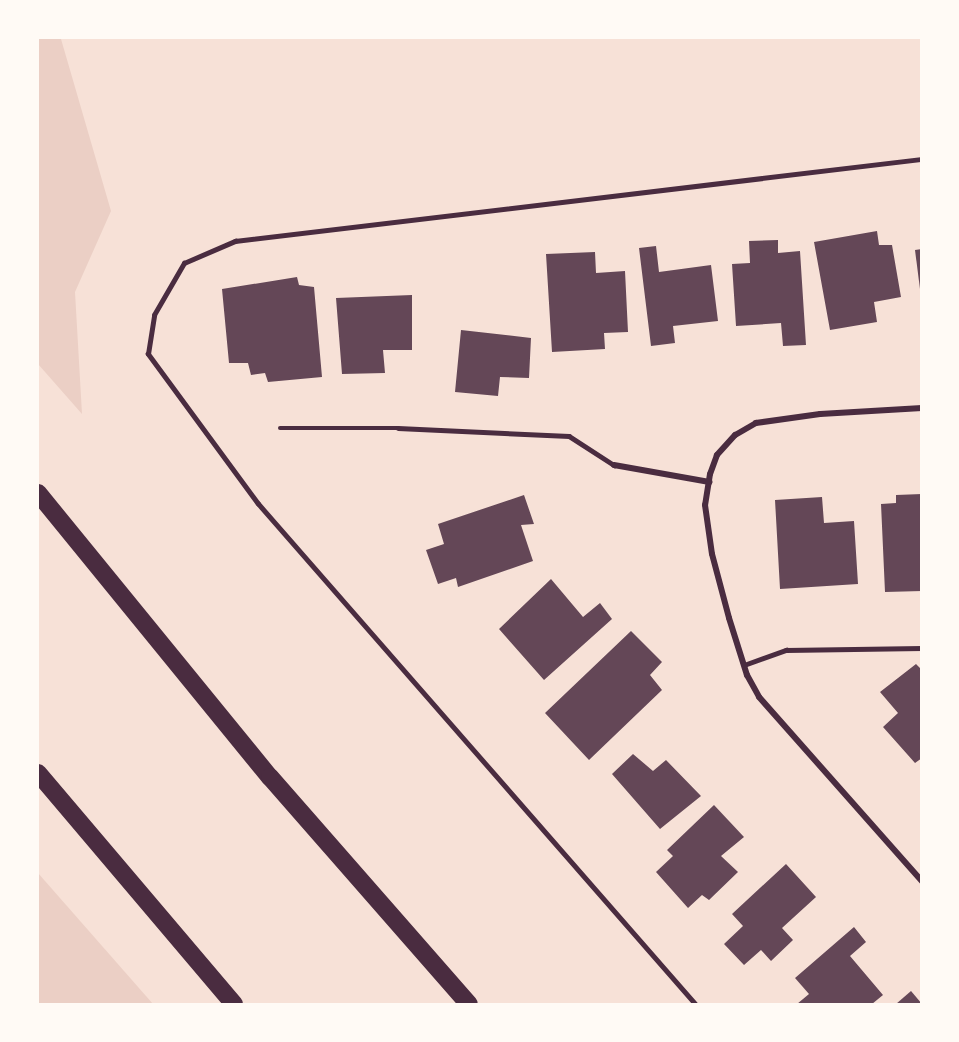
<!DOCTYPE html>
<style>
body{margin:0}
#map{position:relative;width:959px;height:1042px;overflow:hidden;background:#f7e1d7;font-family:Jost,sans-serif}
div>[style]{position:absolute}
.green>*{inset:0;background:#ebcfc5}
.building>*{inset:0;background:#644757}
.service>*{height:4.5px;margin:-2.25px;padding:0 2.25px;transform-origin:2.25px;border-radius:2.25px;background:#4a2c40}
.minor>*{height:6px;margin:-3px;padding:0 3px;transform-origin:3px;border-radius:3px;background:#4a2c40}
.motorway>*{height:18px;margin:-9px;padding:0 9px;transform-origin:9px;border-radius:9px;background:#4a2c40}
span{translate:-50% -50%;white-space:nowrap;text-align:center;line-height:1.15;-webkit-text-stroke:4.5px #fffaf5;paint-order:stroke}
.frame{position:absolute;inset:0;border:39px solid #fffaf5;pointer-events:none}
</style>
<div id="map">
<div class="green">
<i style="clip-path:polygon(38px 38px,75px 38px,61px 39px,111px 211px,75px 292px,82px 414px,38px 364px)"></i>
<i style="clip-path:polygon(38px 873px,153px 1004px,38px 1004px)"></i>
</div>
<div class="building">
<i style="clip-path:polygon(877px 231px,879px 245px,892px 245px,901px 297px,874px 302px,877px 322px,830px 330px,814px 242px)"></i>
<i style="clip-path:polygon(778px 240px,778px 253px,800px 251px,806px 345px,783px 346px,781px 323px,736px 326px,732px 264px,750px 263px,749px 241px)"></i>
<i style="clip-path:polygon(656px 246px,659px 272px,711px 265px,718px 321px,673px 326px,675px 343px,651px 346px,639px 248px)"></i>
<i style="clip-path:polygon(922px 249px,922px 289px,920px 289px,915px 250px)"></i>
<i style="clip-path:polygon(595px 252px,596px 273px,625px 271px,628px 332px,604px 333px,605px 349px,552px 352px,546px 254px)"></i>
<i style="clip-path:polygon(297px 277px,299px 285px,314px 287px,322px 377px,268px 382px,265px 373px,251px 375px,248px 363px,229px 363px,222px 289px)"></i>
<i style="clip-path:polygon(412px 295px,412px 350px,383px 350px,385px 373px,342px 374px,336px 298px)"></i>
<i style="clip-path:polygon(461px 330px,531px 338px,529px 378px,500px 377px,498px 396px,455px 392px)"></i>
<i style="clip-path:polygon(922px 494px,922px 591px,885px 592px,881px 504px,896px 503px,896px 495px)"></i>
<i style="clip-path:polygon(524px 495px,534px 524px,521px 525px,533px 561px,458px 587px,456px 578px,438px 584px,426px 550px,444px 544px,438px 524px)"></i>
<i style="clip-path:polygon(822px 497px,824px 523px,854px 521px,858px 584px,780px 589px,775px 500px)"></i>
<i style="clip-path:polygon(551px 579px,583px 617px,600px 603px,612px 619px,544px 680px,499px 629px)"></i>
<i style="clip-path:polygon(631px 631px,662px 662px,650px 675px,662px 690px,589px 760px,545px 713px)"></i>
<i style="clip-path:polygon(916px 664px,922px 670px,922px 758px,915px 763px,883px 727px,898px 713px,880px 692px)"></i>
<i style="clip-path:polygon(633px 754px,653px 771px,666px 760px,701px 796px,660px 829px,612px 774px)"></i>
<i style="clip-path:polygon(714px 805px,744px 837px,721px 856px,738px 872px,709px 900px,702px 895px,688px 908px,656px 872px,673px 856px,667px 850px)"></i>
<i style="clip-path:polygon(786px 864px,816px 897px,782px 928px,793px 940px,771px 961px,761px 950px,744px 965px,724px 944px,743px 926px,732px 914px)"></i>
<i style="clip-path:polygon(854px 927px,866px 942px,850px 956px,883px 995px,872px 1004px,797px 1004px,809px 994px,795px 978px)"></i>
<i style="clip-path:polygon(911px 991px,922px 1004px,896px 1004px)"></i>
</div>
<div class="service">
<i style="left:280px;top:428px;width:118px"></i>
<i style="left:398px;top:428px;width:171px;rotate:2.7deg"></i>
<i style="left:569px;top:436px;width:54px;rotate:32.8deg"></i>
<i style="left:744px;top:665px;width:45px;rotate:-19.7deg"></i>
<i style="left:786px;top:650px;width:136px;rotate:-0.8deg"></i>
<i style="left:695px;top:1004px;width:664px;rotate:-131.15deg"></i>
<i style="left:258px;top:504px;width:186px;rotate:-126.3deg"></i>
<i style="left:148px;top:354px;width:39px;rotate:-81deg"></i>
<i style="left:154px;top:315px;width:60px;rotate:-60deg"></i>
<i style="left:184px;top:263px;width:56px;rotate:-23.3deg"></i>
<i style="left:235px;top:241px;width:692px;rotate:-6.81deg"></i>
</div>
<div class="minor">
<i style="left:922px;top:408px;width:102px;rotate:176.6deg"></i>
<i style="left:820px;top:414px;width:65px;rotate:172deg"></i>
<i style="left:756px;top:423px;width:24px;rotate:150deg"></i>
<i style="left:735px;top:435px;width:27px;rotate:132deg"></i>
<i style="left:717px;top:455px;width:20px;rotate:110deg"></i>
<i style="left:710px;top:474px;width:31px;rotate:99deg"></i>
<i style="left:705px;top:505px;width:49px;rotate:81.9deg"></i>
<i style="left:712px;top:554px;width:66px;rotate:75.1deg"></i>
<i style="left:729px;top:618px;width:60px;rotate:72.5deg"></i>
<i style="left:747px;top:675px;width:25px;rotate:61deg"></i>
<i style="left:759px;top:697px;width:246px;rotate:48.5deg"></i>
<i style="left:614px;top:465px;width:97px;rotate:10.1deg"></i>
</div>
<div class="motorway">
<i style="left:38px;top:493px;width:367px;rotate:50.8deg"></i>
<i style="left:270px;top:777px;width:302px;rotate:48.8deg"></i>
<i style="left:38px;top:773px;width:303px;rotate:49.7deg"></i>
</div>
<div class="frame"></div>
</div>
